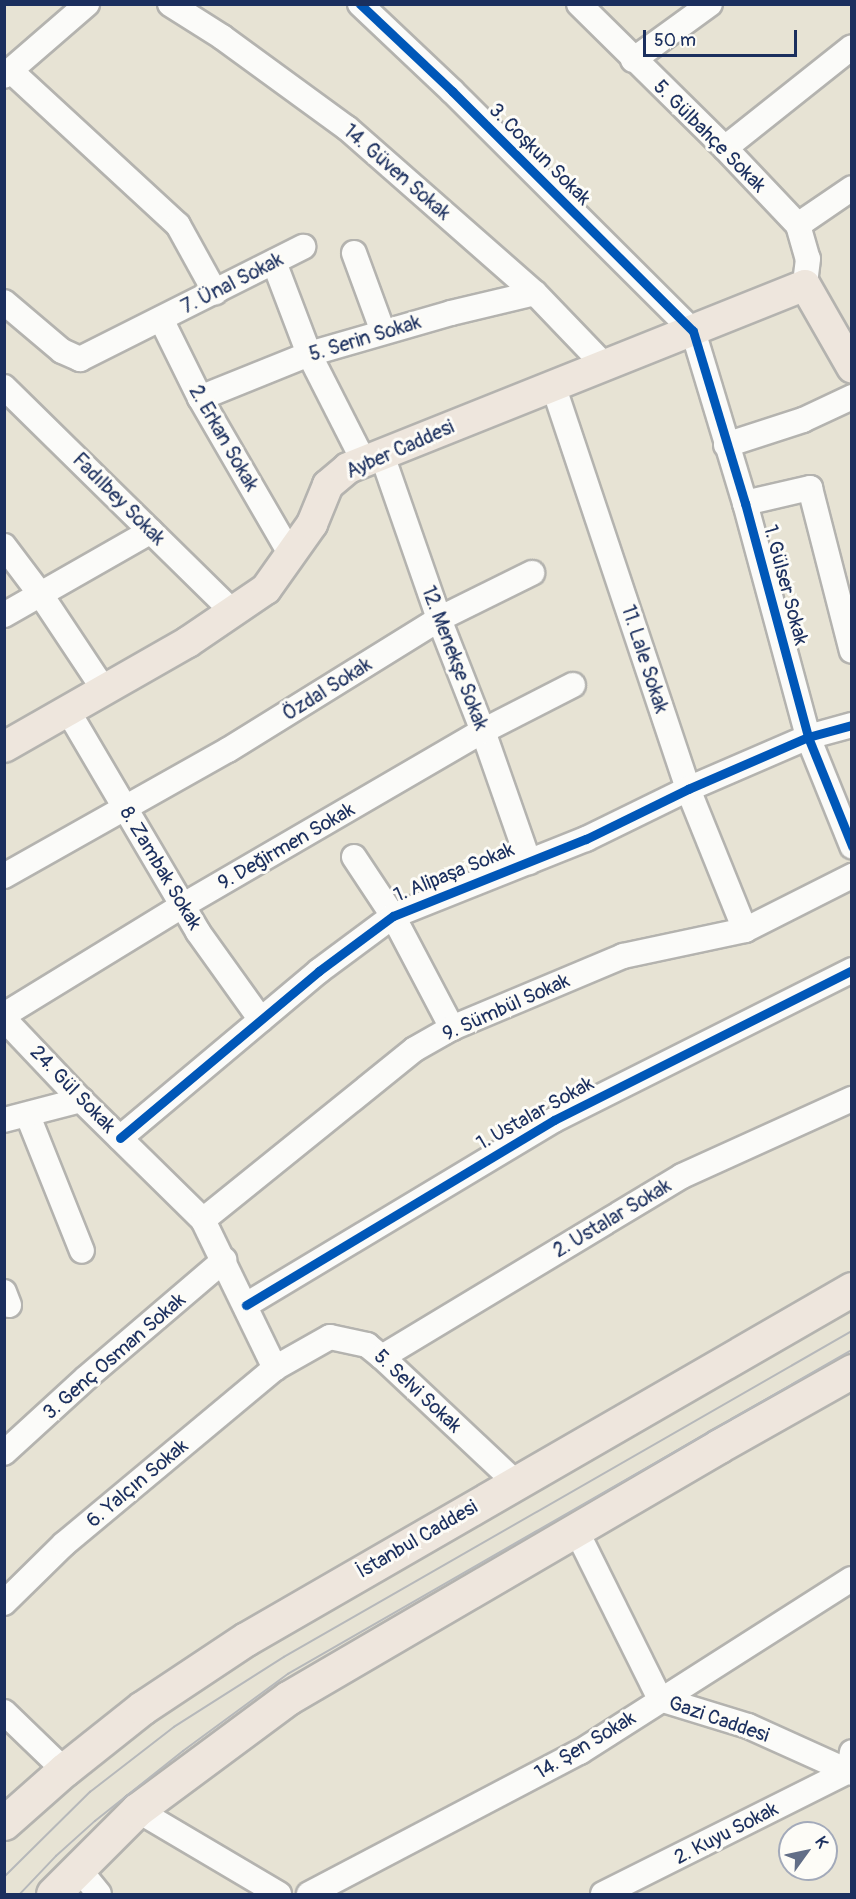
<!DOCTYPE html>
<meta charset="utf-8">
<style>
body{margin:0}
#map{position:relative;width:856px;height:1899px;overflow:hidden;background:#e7e3d4;font-family:Pangolin,sans-serif}
div>[style]{position:absolute}
.roads{filter:drop-shadow(2px 0 #b4b3af) drop-shadow(-2px 0 #b4b3af) drop-shadow(0 2px #b4b3af) drop-shadow(0 -2px #b4b3af)}
.minor>*{height:24px;margin:-12px;padding:0 12px;transform-origin:12px;border-radius:12px;background:#fbfbf9}
.major>*{height:30px;margin:-15px;padding:0 15px;transform-origin:15px;border-radius:15px;background:#eee6dd}
.highway>*{height:33px;margin:-16.5px;padding:0 16.5px;transform-origin:16.5px;border-radius:16.5px;background:#eee6dd}
.tram>*{height:1.5px;margin:-0.75px;padding:0 0.75px;transform-origin:0.75px;border-radius:0.75px;background:#b6b8ba}
.cycleway>*{height:9px;margin:-4.5px;padding:0 4.5px;transform-origin:4.5px;border-radius:4.5px;background:#0057b8}
span{translate:-50% -50%;white-space:nowrap;text-align:center;line-height:1.15;-webkit-text-stroke:6px #fdfcf7;paint-order:stroke}
.street-label{font-size:20px;color:#1b2f5e}
.frame{position:absolute;inset:0;border:6px solid #1b2f5e;pointer-events:none}
.north{position:absolute;left:778px;top:1821px;width:60px;height:60px;box-sizing:border-box;background:#fdfcf7;border:2px solid #a3aaba;border-radius:50%;rotate:57deg;font-size:16px;font-weight:700;line-height:24px;text-align:center;color:#1b2f5e}
.north::after{content:'';display:block;margin:auto;width:21px;height:27px;background:#626e87;clip-path:polygon(50% 0,100% 100%,50% 72%,0 100%)}
.scale{position:absolute;left:643px;top:30px;width:154px;height:27px;box-sizing:border-box;border:3px solid #1b2f5e;border-top:0;padding-left:8px;font-size:18px;line-height:21px;white-space:nowrap;color:#1b2f5e;-webkit-text-stroke:4px #fdfcf7;paint-order:stroke}
</style>
<div id="map">
<div class="roads">
<div class="minor">
<i style="left:170px;top:4px;width:62px;rotate:32.4deg"></i>
<i style="left:222px;top:37px;width:155px;rotate:36.1deg"></i>
<i style="left:347px;top:128px;width:250px;rotate:41.3deg"></i>
<i style="left:535px;top:293px;width:100px;rotate:46.2deg"></i>
<i style="left:360px;top:4px;width:127px;rotate:43.4deg"></i>
<i style="left:452px;top:91px;width:340px;rotate:44.9deg"></i>
<i style="left:693px;top:331px;width:180px;rotate:73.2deg"></i>
<i style="left:745px;top:503px;width:242px;rotate:74.9deg"></i>
<i style="left:808px;top:737px;width:118px;rotate:68deg"></i>
<i style="left:579px;top:4px;width:205px;rotate:44.6deg"></i>
<i style="left:725px;top:148px;width:106px;rotate:46.5deg"></i>
<i style="left:798px;top:225px;width:35px;rotate:74deg"></i>
<i style="left:808px;top:259px;width:26px;rotate:97deg"></i>
<i style="left:633px;top:60px;width:95px;rotate:-36deg"></i>
<i style="left:11px;top:71px;width:227px;rotate:42.7deg"></i>
<i style="left:178px;top:225px;width:77px;rotate:61.1deg"></i>
<i style="left:4px;top:76px;width:110px;rotate:-40.9deg"></i>
<i style="left:725px;top:148px;width:162px;rotate:-38.5deg"></i>
<i style="left:798px;top:225px;width:65px;rotate:-34.4deg"></i>
<i style="left:354px;top:253px;width:84px;rotate:69.8deg"></i>
<i style="left:274px;top:262px;width:98px;rotate:69.2deg"></i>
<i style="left:309px;top:354px;width:121px;rotate:63deg"></i>
<i style="left:4px;top:302px;width:76px;rotate:40.2deg"></i>
<i style="left:62px;top:351px;width:20px;rotate:24deg"></i>
<i style="left:80px;top:359px;width:250px;rotate:-26.7deg"></i>
<i style="left:161px;top:319px;width:88px;rotate:63.7deg"></i>
<i style="left:200px;top:398px;width:181px;rotate:59.9deg"></i>
<i style="left:553px;top:385px;width:426px;rotate:71.5deg"></i>
<i style="left:688px;top:789px;width:152px;rotate:68deg"></i>
<i style="left:4px;top:387px;width:321px;rotate:44.5deg"></i>
<i style="left:200px;top:398px;width:118px;rotate:-22deg"></i>
<i style="left:309px;top:354px;width:148px;rotate:-16.1deg"></i>
<i style="left:451px;top:313px;width:86px;rotate:-13.4deg"></i>
<i style="left:726px;top:445px;width:81px;rotate:-18deg"></i>
<i style="left:803px;top:420px;width:54px;rotate:-25.1deg"></i>
<i style="left:382px;top:455px;width:174px;rotate:70.8deg"></i>
<i style="left:439px;top:619px;width:120px;rotate:68.6deg"></i>
<i style="left:483px;top:731px;width:139px;rotate:70.7deg"></i>
<i style="left:745px;top:503px;width:67px;rotate:-13deg"></i>
<i style="left:810px;top:488px;width:168px;rotate:75.6deg"></i>
<i style="left:4px;top:546px;width:61px;rotate:52.9deg"></i>
<i style="left:41px;top:595px;width:114px;rotate:56.4deg"></i>
<i style="left:4px;top:615px;width:169px;rotate:-29.7deg"></i>
<i style="left:68px;top:711px;width:256px;rotate:59.5deg"></i>
<i style="left:198px;top:932px;width:108px;rotate:54.4deg"></i>
<i style="left:354px;top:857px;width:71px;rotate:56.5deg"></i>
<i style="left:393px;top:916px;width:127px;rotate:62.2deg"></i>
<i style="left:4px;top:876px;width:257px;rotate:-29.4deg"></i>
<i style="left:228px;top:750px;width:248px;rotate:-31.8deg"></i>
<i style="left:439px;top:619px;width:104px;rotate:-26.3deg"></i>
<i style="left:4px;top:1015px;width:209px;rotate:-31.5deg"></i>
<i style="left:182px;top:906px;width:348px;rotate:-30.2deg"></i>
<i style="left:483px;top:731px;width:101px;rotate:-27.1deg"></i>
<i style="left:4px;top:1019px;width:112px;rotate:46.5deg"></i>
<i style="left:81px;top:1100px;width:171px;rotate:44.5deg"></i>
<i style="left:203px;top:1220px;width:165px;rotate:64.1deg"></i>
<i style="left:28px;top:1116px;width:145px;rotate:68.2deg"></i>
<i style="left:4px;top:1120px;width:80px;rotate:-14.6deg"></i>
<i style="left:120px;top:1138px;width:260px;rotate:-40deg"></i>
<i style="left:319px;top:971px;width:92px;rotate:-36.6deg"></i>
<i style="left:393px;top:916px;width:208px;rotate:-21.8deg"></i>
<i style="left:586px;top:839px;width:114px;rotate:-26.1deg"></i>
<i style="left:688px;top:789px;width:131px;rotate:-23.4deg"></i>
<i style="left:808px;top:737px;width:46px;rotate:-15.3deg"></i>
<i style="left:203px;top:1220px;width:272px;rotate:-38.9deg"></i>
<i style="left:415px;top:1049px;width:43px;rotate:-29.6deg"></i>
<i style="left:452px;top:1028px;width:186px;rotate:-22.8deg"></i>
<i style="left:623px;top:956px;width:125px;rotate:-12deg"></i>
<i style="left:745px;top:930px;width:120px;rotate:-26.8deg"></i>
<i style="left:4px;top:1292px;width:14px;rotate:69deg"></i>
<i style="left:246px;top:1305px;width:359px;rotate:-31deg"></i>
<i style="left:554px;top:1120px;width:334px;rotate:-26.7deg"></i>
<i style="left:382px;top:1357px;width:350px;rotate:-31.1deg"></i>
<i style="left:682px;top:1176px;width:187px;rotate:-24.4deg"></i>
<i style="left:4px;top:1453px;width:111px;rotate:-42.4deg"></i>
<i style="left:86px;top:1378px;width:182px;rotate:-40.5deg"></i>
<i style="left:576px;top:1530px;width:189px;rotate:63.6deg"></i>
<i style="left:660px;top:1699px;width:92px;rotate:17.1deg"></i>
<i style="left:748px;top:1726px;width:114px;rotate:24.3deg"></i>
<i style="left:4px;top:1603px;width:84px;rotate:-44.5deg"></i>
<i style="left:64px;top:1544px;width:275px;rotate:-39.8deg"></i>
<i style="left:275px;top:1368px;width:63px;rotate:-29.4deg"></i>
<i style="left:330px;top:1337px;width:38px;rotate:12deg"></i>
<i style="left:367px;top:1345px;width:19px;rotate:39deg"></i>
<i style="left:382px;top:1357px;width:183px;rotate:43.2deg"></i>
<i style="left:4px;top:1712px;width:83px;rotate:44deg"></i>
<i style="left:137px;top:1810px;width:165px;rotate:30.6deg"></i>
<i style="left:78px;top:1868px;width:33px;rotate:51deg"></i>
<i style="left:309px;top:1894px;width:306px;rotate:-27.7deg"></i>
<i style="left:580px;top:1752px;width:322px;rotate:-32.5deg"></i>
<i style="left:603px;top:1894px;width:275px;rotate:-26.6deg"></i>
<i style="left:849px;top:1771px;width:19px;rotate:-81deg"></i>
</div>
<div class="major">
<i style="left:4px;top:747px;width:212px;rotate:-29.7deg"></i>
<i style="left:188px;top:642px;width:94px;rotate:-34.2deg"></i>
<i style="left:266px;top:589px;width:80px;rotate:-54.7deg"></i>
<i style="left:312px;top:524px;width:42px;rotate:-67.7deg"></i>
<i style="left:328px;top:485px;width:26px;rotate:-40deg"></i>
<i style="left:348px;top:468px;width:492px;rotate:-21.8deg"></i>
<i style="left:805px;top:285px;width:95px;rotate:60.2deg"></i>
</div>
<div class="highway">
<i style="left:4px;top:1823px;width:80px;rotate:-41.5deg"></i>
<i style="left:64px;top:1770px;width:100px;rotate:-38.5deg"></i>
<i style="left:142px;top:1708px;width:125px;rotate:-33.6deg"></i>
<i style="left:246px;top:1639px;width:700px;rotate:-30.01deg"></i>
<i style="left:53px;top:1894px;width:119px;rotate:-45deg"></i>
<i style="left:137px;top:1810px;width:188px;rotate:-36.6deg"></i>
<i style="left:288px;top:1698px;width:499px;rotate:-30.3deg"></i>
<i style="left:719px;top:1446px;width:153px;rotate:-29.4deg"></i>
</div>
</div>
<div class="tram">
<i style="left:4px;top:1877px;width:121px;rotate:-44.7deg"></i>
<i style="left:90px;top:1792px;width:106px;rotate:-37.7deg"></i>
<i style="left:174px;top:1727px;width:130px;rotate:-32.5deg"></i>
<i style="left:284px;top:1657px;width:655px;rotate:-29.85deg"></i>
<i style="left:20px;top:1894px;width:52px;rotate:-46.5deg"></i>
<i style="left:56px;top:1856px;width:52px;rotate:-41.9deg"></i>
<i style="left:95px;top:1821px;width:112px;rotate:-38.5deg"></i>
<i style="left:183px;top:1751px;width:130px;rotate:-36.3deg"></i>
<i style="left:288px;top:1674px;width:650px;rotate:-29.88deg"></i>
</div>
<div class="cycleway">
<i style="left:360px;top:4px;width:127px;rotate:43.4deg"></i>
<i style="left:452px;top:91px;width:340px;rotate:44.9deg"></i>
<i style="left:693px;top:331px;width:180px;rotate:73.2deg"></i>
<i style="left:745px;top:503px;width:242px;rotate:74.9deg"></i>
<i style="left:808px;top:737px;width:118px;rotate:68deg"></i>
<i style="left:120px;top:1138px;width:260px;rotate:-40deg"></i>
<i style="left:319px;top:971px;width:92px;rotate:-36.6deg"></i>
<i style="left:393px;top:916px;width:208px;rotate:-21.8deg"></i>
<i style="left:586px;top:839px;width:114px;rotate:-26.1deg"></i>
<i style="left:688px;top:789px;width:131px;rotate:-23.4deg"></i>
<i style="left:808px;top:737px;width:46px;rotate:-15.3deg"></i>
<i style="left:246px;top:1305px;width:359px;rotate:-31deg"></i>
<i style="left:554px;top:1120px;width:334px;rotate:-26.7deg"></i>
</div>
<div class="street-label">
<span style="left:710px;top:136px;rotate:45deg">5. Gülbahçe Sokak</span>
<span style="left:540px;top:154px;rotate:45deg">3. Coşkun Sokak</span>
<span style="left:397px;top:172px;rotate:41deg">14. Güven Sokak</span>
<span style="left:232px;top:283px;rotate:-27deg">7. Ünal Sokak</span>
<span style="left:365px;top:338px;rotate:-17deg">5. Serin Sokak</span>
<span style="left:224px;top:438px;rotate:60deg">2. Erkan Sokak</span>
<span style="left:400px;top:449px;rotate:-24deg">Ayber Caddesi</span>
<span style="left:119px;top:499px;rotate:45deg">Fadılbey Sokak</span>
<span style="left:786px;top:585px;rotate:75deg">1. Gülser Sokak</span>
<span style="left:455px;top:658px;rotate:69deg">12. Menekşe Sokak</span>
<span style="left:645px;top:659px;rotate:72deg">11. Lale Sokak</span>
<span style="left:327px;top:689px;rotate:-32deg">Özdal Sokak</span>
<span style="left:286px;top:846px;rotate:-30deg">9. Değirmen Sokak</span>
<span style="left:161px;top:868px;rotate:59deg">8. Zambak Sokak</span>
<span style="left:454px;top:872px;rotate:-22deg">1. Alipaşa Sokak</span>
<span style="left:506px;top:1007px;rotate:-24deg">9. Sümbül Sokak</span>
<span style="left:73px;top:1089px;rotate:46deg">24. Gül Sokak</span>
<span style="left:535px;top:1113px;rotate:-29deg">1. Ustalar Sokak</span>
<span style="left:612px;top:1218px;rotate:-31deg">2. Ustalar Sokak</span>
<span style="left:114px;top:1356px;rotate:-41deg">3. Genç Osman Sokak</span>
<span style="left:418px;top:1391px;rotate:43deg">5. Selvi Sokak</span>
<span style="left:137px;top:1483px;rotate:-40deg">6. Yalçın Sokak</span>
<span style="left:417px;top:1539px;rotate:-30deg">İstanbul Caddesi</span>
<span style="left:719px;top:1719px;rotate:19deg">Gazi Caddesi</span>
<span style="left:585px;top:1745px;rotate:-31deg">14. Şen Sokak</span>
<span style="left:726px;top:1833px;rotate:-27deg">2. Kuyu Sokak</span>
</div>
<div class="frame"></div>
<div class="north">K</div>
<div class="scale">50 m</div>
</div>
